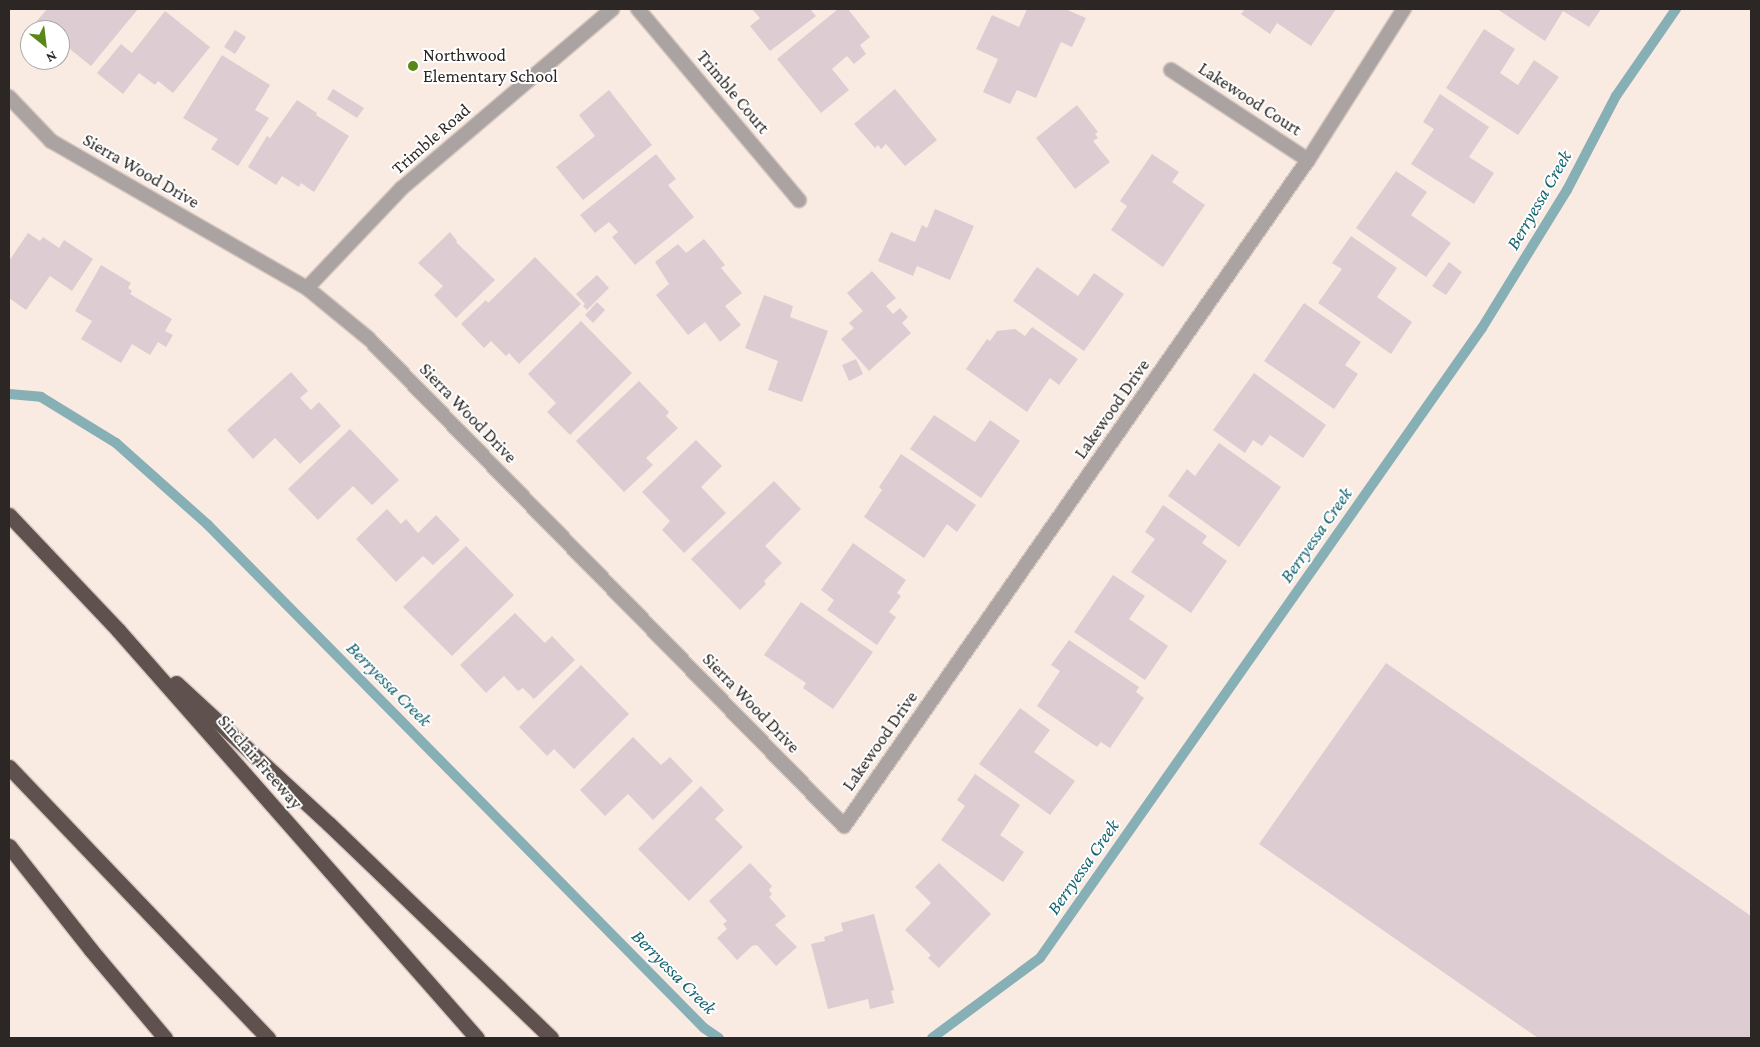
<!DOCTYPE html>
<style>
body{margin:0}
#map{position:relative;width:1760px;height:1047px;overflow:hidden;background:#f9eae2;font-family:"Crimson Pro",serif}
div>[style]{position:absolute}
.stream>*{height:10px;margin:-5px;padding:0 5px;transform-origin:5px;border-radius:5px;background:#87afb6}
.building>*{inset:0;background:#ddcdd2}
.roads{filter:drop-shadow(1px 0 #d4c7c0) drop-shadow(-1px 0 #d4c7c0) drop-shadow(0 1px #d4c7c0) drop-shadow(0 -1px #d4c7c0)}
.minor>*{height:14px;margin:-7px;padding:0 7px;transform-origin:7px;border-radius:7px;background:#aba3a2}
.tertiary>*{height:14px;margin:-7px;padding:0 7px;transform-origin:7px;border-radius:7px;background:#aba3a2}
.motorway>*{height:15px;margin:-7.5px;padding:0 7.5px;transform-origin:7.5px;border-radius:7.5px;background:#5f514e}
.dots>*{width:14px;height:14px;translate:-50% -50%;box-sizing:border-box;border:2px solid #fff;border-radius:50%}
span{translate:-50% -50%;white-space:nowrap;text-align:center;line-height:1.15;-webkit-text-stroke:4px #fff;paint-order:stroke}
.poi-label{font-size:18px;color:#2c2724}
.left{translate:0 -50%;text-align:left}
.street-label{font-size:18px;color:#2c2724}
.water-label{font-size:19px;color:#12636e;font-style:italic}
.frame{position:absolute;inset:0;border:10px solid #2c2724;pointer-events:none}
.north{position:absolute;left:20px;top:20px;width:50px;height:50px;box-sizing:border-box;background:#fff;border:1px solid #aba9a7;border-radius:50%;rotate:151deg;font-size:14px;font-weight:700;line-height:20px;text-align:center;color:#2c2724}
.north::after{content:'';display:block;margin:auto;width:18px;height:22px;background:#598718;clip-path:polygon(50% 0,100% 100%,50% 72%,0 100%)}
</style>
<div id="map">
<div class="stream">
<i style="left:9px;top:394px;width:32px;rotate:5deg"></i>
<i style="left:41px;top:397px;width:88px;rotate:31.5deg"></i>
<i style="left:116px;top:443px;width:123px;rotate:41.7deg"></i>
<i style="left:208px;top:525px;width:706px;rotate:45.4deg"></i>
<i style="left:704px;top:1028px;width:18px;rotate:34deg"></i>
<i style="left:932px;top:1038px;width:134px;rotate:-36.5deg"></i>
<i style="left:1040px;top:958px;width:770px;rotate:-54.95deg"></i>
<i style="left:1482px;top:328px;width:162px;rotate:-58.4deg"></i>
<i style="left:1567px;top:190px;width:106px;rotate:-62.5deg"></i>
<i style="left:1616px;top:96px;width:106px;rotate:-55.4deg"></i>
</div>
<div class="building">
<i style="clip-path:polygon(47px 9px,138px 9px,91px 66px,60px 41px,60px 30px,46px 30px,36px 22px)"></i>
<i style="clip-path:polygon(752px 9px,810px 9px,816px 16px,770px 51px,750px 26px,760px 18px)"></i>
<i style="clip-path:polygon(838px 9px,848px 9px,870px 37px,860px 45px,866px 54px,854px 64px,847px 56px,832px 69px,849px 90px,821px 113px,777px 59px)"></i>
<i style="clip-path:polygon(1027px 9px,1065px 9px,1086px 18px,1072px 47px,1061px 42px,1036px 98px,1017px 90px,1010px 104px,983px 92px,998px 59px,976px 49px,992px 15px,1019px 27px)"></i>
<i style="clip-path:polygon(1245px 9px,1336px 9px,1311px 46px,1277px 23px,1270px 34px,1241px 14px)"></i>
<i style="clip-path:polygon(1497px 9px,1601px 9px,1589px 27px,1563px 11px,1545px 41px)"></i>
<i style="clip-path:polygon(165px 11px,210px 47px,173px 93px,158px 81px,155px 85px,139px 73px,123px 94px,97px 73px,121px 44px,132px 53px)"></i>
<i style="clip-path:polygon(1484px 29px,1515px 49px,1500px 73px,1518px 85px,1534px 60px,1559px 77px,1518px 135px,1446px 88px)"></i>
<i style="clip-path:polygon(235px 30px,246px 37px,235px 54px,224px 47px)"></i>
<i style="clip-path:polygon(222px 55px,270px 85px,255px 110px,269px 118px,238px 166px,211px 149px,218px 139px,183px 118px)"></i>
<i style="clip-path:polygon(333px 89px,364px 108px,357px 118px,327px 99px)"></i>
<i style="clip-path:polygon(895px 89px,937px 140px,905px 166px,886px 144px,881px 149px,878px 145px,875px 148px,854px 124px)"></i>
<i style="clip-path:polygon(609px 90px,652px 145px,583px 200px,556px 167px,595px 136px,579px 115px)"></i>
<i style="clip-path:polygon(1440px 94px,1489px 127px,1469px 157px,1494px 173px,1474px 204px,1411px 164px,1434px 129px,1423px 122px)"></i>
<i style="clip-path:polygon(297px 100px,317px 113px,316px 115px,349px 136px,314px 192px,301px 183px,299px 187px,282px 176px,276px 185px,248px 167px,267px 136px,270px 138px)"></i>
<i style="clip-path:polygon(1077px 105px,1098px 132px,1095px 134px,1098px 138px,1093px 141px,1110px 162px,1075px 189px,1036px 138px)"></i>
<i style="clip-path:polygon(656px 154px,676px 179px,668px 185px,694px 217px,635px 265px,612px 237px,618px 232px,609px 222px,595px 233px,580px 215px)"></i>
<i style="clip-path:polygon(1152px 154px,1179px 172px,1172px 182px,1205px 205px,1163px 267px,1111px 230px,1127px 206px,1120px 201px)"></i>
<i style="clip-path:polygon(1396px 171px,1427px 192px,1411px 215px,1451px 243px,1426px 277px,1356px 228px)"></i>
<i style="clip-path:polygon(935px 209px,974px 226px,950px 280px,917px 266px,913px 276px,878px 261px,891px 232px,915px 242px,922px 225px,927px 228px)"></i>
<i style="clip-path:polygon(450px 232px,457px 241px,456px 242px,495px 280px,456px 318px,434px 295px,443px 286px,418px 263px)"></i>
<i style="clip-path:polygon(28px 233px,40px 241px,43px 237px,59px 248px,64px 240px,93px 259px,72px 291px,50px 276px,26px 310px,9px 298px,9px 261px)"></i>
<i style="clip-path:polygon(1351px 236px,1397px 268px,1377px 297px,1412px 322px,1391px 354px,1318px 303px,1342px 269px,1332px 263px)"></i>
<i style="clip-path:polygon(704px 239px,725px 265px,721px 268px,742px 293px,725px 306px,741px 325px,720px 342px,705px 322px,688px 335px,656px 295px,669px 284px,655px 262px,678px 244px,686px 253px)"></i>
<i style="clip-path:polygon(535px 257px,581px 304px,519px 364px,509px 353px,506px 356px,491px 341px,484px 348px,461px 324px,486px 300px,488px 303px)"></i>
<i style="clip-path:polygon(1449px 262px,1462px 272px,1446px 295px,1432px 286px)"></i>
<i style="clip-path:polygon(101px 265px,131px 283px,128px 288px,132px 291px,130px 294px,172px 319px,165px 331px,173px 335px,166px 347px,158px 342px,150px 355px,132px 344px,121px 363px,81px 339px,92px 321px,75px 311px)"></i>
<i style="clip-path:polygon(1037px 267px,1078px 296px,1094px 273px,1124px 294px,1084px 351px,1013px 301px)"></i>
<i style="clip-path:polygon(872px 271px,896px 298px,886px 306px,893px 314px,900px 308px,908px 317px,902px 323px,911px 333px,869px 371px,841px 339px,854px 328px,849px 323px,863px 311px,847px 293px)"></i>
<i style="clip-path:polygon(597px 275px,609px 288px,587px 310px,583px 306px,585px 304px,576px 294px)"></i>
<i style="clip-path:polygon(764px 295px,793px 306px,790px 317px,828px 331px,802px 402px,768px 390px,778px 361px,745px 348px)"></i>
<i style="clip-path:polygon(597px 302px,605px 310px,593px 323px,585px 315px)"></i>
<i style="clip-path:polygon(1304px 303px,1361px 342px,1345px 365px,1358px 374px,1334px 409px,1264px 361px)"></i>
<i style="clip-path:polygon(581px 321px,632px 373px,570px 435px,547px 412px,556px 403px,528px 374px)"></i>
<i style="clip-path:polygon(1032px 327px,1078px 359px,1059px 385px,1050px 378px,1027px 412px,966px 369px,987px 339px,990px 341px,997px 331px,1015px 329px,1025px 336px)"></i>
<i style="clip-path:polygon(856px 359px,863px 374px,849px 381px,842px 365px)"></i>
<i style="clip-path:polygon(291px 372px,308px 391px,300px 398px,311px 410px,319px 402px,341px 426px,300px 464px,275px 438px,253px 459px,227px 430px)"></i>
<i style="clip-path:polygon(1254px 373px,1326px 425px,1303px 458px,1270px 435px,1262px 446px,1253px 440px,1245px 453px,1213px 430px)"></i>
<i style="clip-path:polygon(639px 381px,669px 412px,666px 416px,678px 428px,646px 458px,653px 465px,624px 492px,576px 441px)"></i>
<i style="clip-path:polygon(934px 415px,975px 442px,990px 420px,1020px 441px,981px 498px,910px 449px)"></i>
<i style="clip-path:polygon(350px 429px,399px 480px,372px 505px,353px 486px,318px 520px,288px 489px)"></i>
<i style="clip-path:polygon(696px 440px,722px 466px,701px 487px,726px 513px,684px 553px,662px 530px,670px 521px,642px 492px)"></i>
<i style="clip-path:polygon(1219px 443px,1281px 487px,1239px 547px,1168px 496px,1187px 469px,1195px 476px)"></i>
<i style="clip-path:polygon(901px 454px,976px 505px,957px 532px,947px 524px,924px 558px,864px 517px,882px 490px,879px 487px)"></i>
<i style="clip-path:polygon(774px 481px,801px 509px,765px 546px,782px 563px,764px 581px,766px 584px,740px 610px,691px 559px)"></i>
<i style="clip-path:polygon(1163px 505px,1207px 536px,1202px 543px,1227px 561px,1191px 613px,1131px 572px,1155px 539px,1145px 532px)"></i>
<i style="clip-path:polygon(387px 509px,401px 524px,406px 519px,418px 533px,436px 515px,460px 540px,433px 565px,423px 556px,396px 582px,356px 539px)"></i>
<i style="clip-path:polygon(853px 543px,906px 580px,897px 593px,901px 596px,889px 612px,896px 617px,877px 645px,827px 610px,834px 600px,821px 590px)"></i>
<i style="clip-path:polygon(466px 546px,514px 595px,452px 656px,403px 607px)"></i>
<i style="clip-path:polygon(1113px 575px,1145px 596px,1129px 619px,1168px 646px,1145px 680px,1074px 632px)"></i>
<i style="clip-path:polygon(801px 602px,873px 652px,833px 709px,803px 688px,806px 683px,764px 655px)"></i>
<i style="clip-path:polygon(515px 613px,545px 643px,552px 636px,575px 660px,534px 699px,523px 688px,518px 691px,504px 676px,486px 693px,460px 665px)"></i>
<i style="clip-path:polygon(1069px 640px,1139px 687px,1136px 692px,1144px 698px,1110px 748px,1101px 742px,1097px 747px,1037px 706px,1060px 671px,1051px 665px)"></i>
<i style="clip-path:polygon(1386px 663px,1751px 916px,1751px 1038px,1538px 1038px,1259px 844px)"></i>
<i style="clip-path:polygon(581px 665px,629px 714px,574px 769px,554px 749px,547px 756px,519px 727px)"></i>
<i style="clip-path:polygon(1020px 708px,1050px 730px,1034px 752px,1075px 781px,1050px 815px,979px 764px)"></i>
<i style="clip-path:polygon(633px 737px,661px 765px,670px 757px,693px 781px,653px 820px,628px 794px,605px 816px,580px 790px)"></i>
<i style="clip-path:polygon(975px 774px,1020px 805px,1000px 835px,1024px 852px,1003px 882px,941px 840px,965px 806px,957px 800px)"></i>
<i style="clip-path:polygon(701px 786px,724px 810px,715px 819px,743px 847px,689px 901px,638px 849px)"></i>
<i style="clip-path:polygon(750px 863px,772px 886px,769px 890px,772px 894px,769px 897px,786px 916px,775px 925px,797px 947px,776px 966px,757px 945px,752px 946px,737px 960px,717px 938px,727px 929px,723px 924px,727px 921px,709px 901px)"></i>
<i style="clip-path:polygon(939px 863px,991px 914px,939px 968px,928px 958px,931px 955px,905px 930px,931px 903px,915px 887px)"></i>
<i style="clip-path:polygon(874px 914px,894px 990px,891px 991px,894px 1003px,870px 1009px,868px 999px,828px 1009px,811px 944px,825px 941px,824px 937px,843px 931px,841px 923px)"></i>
</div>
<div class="roads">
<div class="minor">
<i style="left:638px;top:9px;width:250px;rotate:49.9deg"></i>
<i style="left:1171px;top:70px;width:164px;rotate:33.3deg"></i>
<i style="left:9px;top:97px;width:61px;rotate:46.3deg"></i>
<i style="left:51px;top:141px;width:295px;rotate:29.9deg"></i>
<i style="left:307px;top:288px;width:80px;rotate:39.4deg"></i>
<i style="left:369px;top:339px;width:680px;rotate:45.71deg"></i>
<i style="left:844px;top:826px;width:812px;rotate:-55.14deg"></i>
<i style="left:1308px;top:160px;width:179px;rotate:-57.6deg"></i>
</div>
<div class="tertiary">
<i style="left:307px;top:288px;width:138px;rotate:-46.5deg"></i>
<i style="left:402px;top:188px;width:276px;rotate:-40.4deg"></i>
</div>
<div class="motorway">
<i style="left:9px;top:515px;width:158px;rotate:46.5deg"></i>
<i style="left:118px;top:630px;width:543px;rotate:48.66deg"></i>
<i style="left:176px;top:683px;width:208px;rotate:42.7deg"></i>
<i style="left:329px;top:824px;width:308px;rotate:43.9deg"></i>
<i style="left:9px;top:767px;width:375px;rotate:46.3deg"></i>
<i style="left:9px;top:846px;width:132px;rotate:51.7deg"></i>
<i style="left:91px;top:950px;width:115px;rotate:49.9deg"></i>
</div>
</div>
<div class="dots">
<i style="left:413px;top:66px;background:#598718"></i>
</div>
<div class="poi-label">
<span class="left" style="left:423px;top:66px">Northwood<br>Elementary School</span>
</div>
<div class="street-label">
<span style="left:733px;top:92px;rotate:50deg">Trimble Court</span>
<span style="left:1250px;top:99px;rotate:33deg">Lakewood Court</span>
<span style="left:431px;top:139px;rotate:-41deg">Trimble Road</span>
<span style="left:141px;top:171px;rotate:30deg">Sierra Wood Drive</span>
<span style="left:1112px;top:409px;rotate:-55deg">Lakewood Drive</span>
<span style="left:468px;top:413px;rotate:46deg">Sierra Wood Drive</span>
<span style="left:751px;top:703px;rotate:46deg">Sierra Wood Drive</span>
<span style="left:880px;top:741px;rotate:-55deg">Lakewood Drive</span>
<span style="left:260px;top:762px;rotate:49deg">Sinclair Freeway</span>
</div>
<div class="water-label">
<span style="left:1539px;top:200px;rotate:-60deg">Berryessa Creek</span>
<span style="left:1316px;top:535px;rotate:-55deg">Berryessa Creek</span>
<span style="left:389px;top:684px;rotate:45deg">Berryessa Creek</span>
<span style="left:1083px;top:867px;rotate:-55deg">Berryessa Creek</span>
<span style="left:674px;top:972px;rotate:45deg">Berryessa Creek</span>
</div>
<div class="frame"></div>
<div class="north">N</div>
</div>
